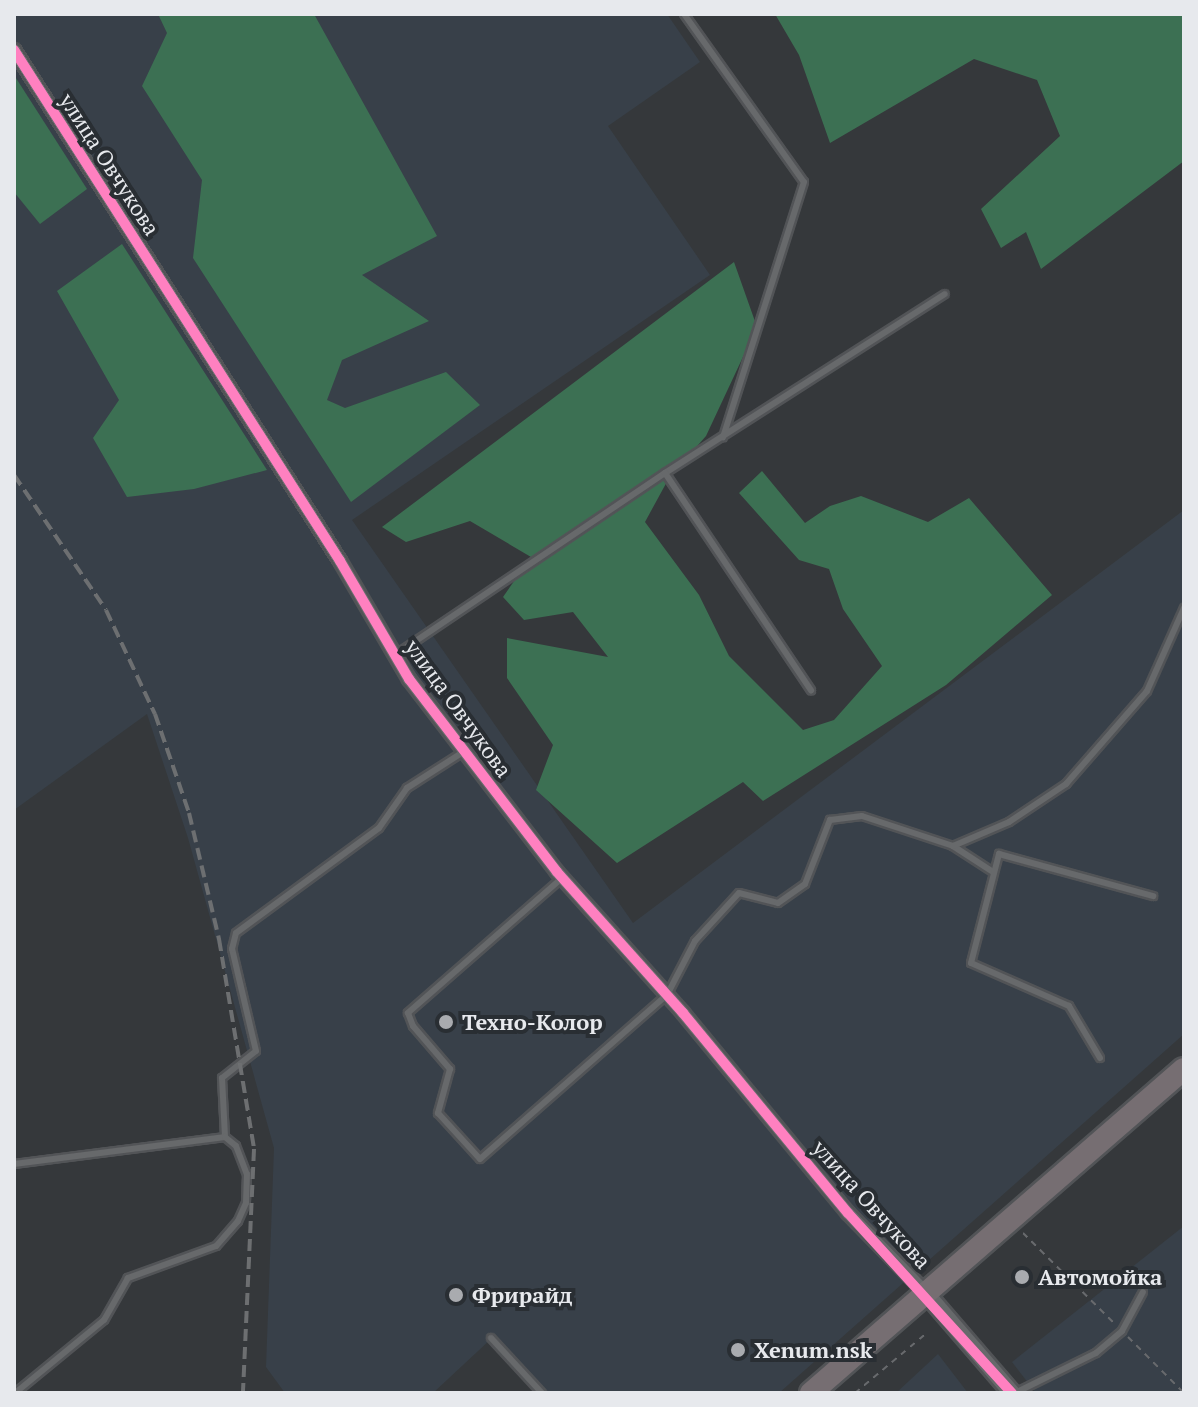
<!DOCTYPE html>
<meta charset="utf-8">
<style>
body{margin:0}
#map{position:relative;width:1198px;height:1407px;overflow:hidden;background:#35383b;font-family:"PT Serif",serif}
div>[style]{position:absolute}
.built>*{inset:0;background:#384049}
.forest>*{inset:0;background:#3c7053}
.path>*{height:2px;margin-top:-1px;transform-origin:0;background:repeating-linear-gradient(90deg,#686a6d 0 6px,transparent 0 12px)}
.roads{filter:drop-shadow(2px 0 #525457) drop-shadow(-2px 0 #525457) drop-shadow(0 2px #525457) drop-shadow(0 -2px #525457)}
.service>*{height:6px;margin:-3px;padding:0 3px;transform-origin:3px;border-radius:3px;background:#67696b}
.minor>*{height:12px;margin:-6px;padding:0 6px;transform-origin:6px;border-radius:6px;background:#67696b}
.tertiary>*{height:16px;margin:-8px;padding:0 8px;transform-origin:8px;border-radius:8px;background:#67696b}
.trunk>*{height:22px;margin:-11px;padding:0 11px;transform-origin:11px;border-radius:11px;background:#766e72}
.rail>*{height:4px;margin-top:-2px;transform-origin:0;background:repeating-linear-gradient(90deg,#6d6f71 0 12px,transparent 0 18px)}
.cycleway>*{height:10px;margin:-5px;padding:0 5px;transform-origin:5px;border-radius:5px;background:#ff80c0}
.dots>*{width:22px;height:22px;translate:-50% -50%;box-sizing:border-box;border:4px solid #292e33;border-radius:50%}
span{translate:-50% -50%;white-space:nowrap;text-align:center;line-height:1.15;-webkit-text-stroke:8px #292e33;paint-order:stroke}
.street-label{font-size:22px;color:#e7e9ed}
.poi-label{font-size:22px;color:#e7e9ed;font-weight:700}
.left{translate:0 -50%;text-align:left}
.frame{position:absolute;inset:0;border:16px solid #e7e9ed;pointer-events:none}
</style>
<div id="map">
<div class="built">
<i style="clip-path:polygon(14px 14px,667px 14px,700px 62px,608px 126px,710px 275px,352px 520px,633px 923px,1184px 510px,1184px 1034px,779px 1393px,541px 1393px,492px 1338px,433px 1393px,285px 1393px,266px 1367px,274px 1148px,188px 838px,147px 714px,14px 810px)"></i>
<i style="clip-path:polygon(1184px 1226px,1184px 1393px,1036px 1393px,1012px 1362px)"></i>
<i style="clip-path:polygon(938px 1354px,968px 1393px,896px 1393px)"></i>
</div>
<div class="forest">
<i style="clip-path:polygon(158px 14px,314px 14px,437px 236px,362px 275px,429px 321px,342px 360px,327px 400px,345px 408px,446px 372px,480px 405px,351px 502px,193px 258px,202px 180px,142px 86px,167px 33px)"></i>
<i style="clip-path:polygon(775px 14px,1184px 14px,1184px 161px,1041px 269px,1026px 232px,1001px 248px,981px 209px,1060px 136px,1037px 80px,974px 59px,830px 143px,799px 55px)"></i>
<i style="clip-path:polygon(14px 75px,87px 189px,40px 224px,14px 192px)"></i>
<i style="clip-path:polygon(122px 244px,267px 470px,194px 489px,127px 497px,93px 438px,119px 400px,57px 291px)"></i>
<i style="clip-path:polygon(734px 262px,757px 327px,706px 436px,669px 478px,645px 522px,699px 595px,729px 656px,803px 730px,834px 720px,882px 666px,843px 609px,829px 569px,799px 560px,739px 493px,762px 471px,805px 523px,830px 506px,861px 496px,928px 522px,969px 498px,1052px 595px,946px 685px,763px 801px,743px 782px,617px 863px,536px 790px,553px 745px,507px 678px,507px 638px,608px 657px,573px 612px,524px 620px,503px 597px,531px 557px,470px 521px,406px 542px,382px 527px)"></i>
</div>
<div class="path">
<i style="left:1023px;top:1233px;width:129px;rotate:44.7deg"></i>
<i style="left:1128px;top:1337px;width:79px;rotate:45deg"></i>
<i style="left:855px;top:1393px;width:95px;rotate:-39.9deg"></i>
</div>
<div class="roads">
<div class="service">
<i style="left:684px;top:14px;width:206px;rotate:54.5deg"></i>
<i style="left:804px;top:182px;width:268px;rotate:107.6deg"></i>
<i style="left:665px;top:473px;width:332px;rotate:-32.6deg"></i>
<i style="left:395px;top:655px;width:326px;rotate:-34deg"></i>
<i style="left:665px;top:473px;width:262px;rotate:56.1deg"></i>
<i style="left:953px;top:846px;width:48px;rotate:33deg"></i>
<i style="left:562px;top:878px;width:205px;rotate:138.8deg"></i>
<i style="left:408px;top:1013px;width:14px;rotate:69deg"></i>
<i style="left:413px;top:1026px;width:57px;rotate:49.3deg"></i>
<i style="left:450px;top:1069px;width:46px;rotate:105.3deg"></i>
<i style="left:438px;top:1113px;width:62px;rotate:47.6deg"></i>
<i style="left:480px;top:1159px;width:249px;rotate:-41.3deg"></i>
<i style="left:667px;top:995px;width:61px;rotate:-62.6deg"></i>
<i style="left:695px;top:941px;width:65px;rotate:-47.5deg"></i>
<i style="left:739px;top:893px;width:40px;rotate:14.4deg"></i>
<i style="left:778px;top:903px;width:33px;rotate:-35deg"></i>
<i style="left:805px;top:884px;width:69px;rotate:-68.7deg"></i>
<i style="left:830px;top:820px;width:32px;rotate:-7deg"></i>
<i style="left:862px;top:816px;width:96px;rotate:18.2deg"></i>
<i style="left:953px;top:846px;width:61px;rotate:-23.2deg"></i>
<i style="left:1009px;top:822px;width:69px;rotate:-33.7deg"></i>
<i style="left:1066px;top:784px;width:123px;rotate:-48.9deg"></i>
<i style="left:1147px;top:691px;width:91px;rotate:-66deg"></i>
<i style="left:1100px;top:1058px;width:61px;rotate:-120.8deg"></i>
<i style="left:1069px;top:1006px;width:107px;rotate:-156.3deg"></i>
<i style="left:971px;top:963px;width:113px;rotate:-75.6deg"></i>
<i style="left:999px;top:854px;width:160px;rotate:15.3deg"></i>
<i style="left:225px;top:1137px;width:59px;rotate:-92.9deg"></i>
<i style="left:222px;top:1078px;width:43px;rotate:-38.5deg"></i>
<i style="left:256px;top:1051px;width:105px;rotate:-103.2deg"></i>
<i style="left:232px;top:949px;width:16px;rotate:-76deg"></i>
<i style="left:236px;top:933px;width:177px;rotate:-36.3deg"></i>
<i style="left:379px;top:828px;width:49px;rotate:-55deg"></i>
<i style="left:407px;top:788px;width:67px;rotate:-32.7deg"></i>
<i style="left:14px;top:1164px;width:213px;rotate:-7.3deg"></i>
<i style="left:225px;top:1137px;width:14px;rotate:39deg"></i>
<i style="left:236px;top:1146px;width:30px;rotate:69deg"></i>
<i style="left:247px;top:1174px;width:29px;rotate:92deg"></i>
<i style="left:246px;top:1203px;width:20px;rotate:114deg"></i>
<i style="left:238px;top:1221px;width:33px;rotate:131deg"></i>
<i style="left:216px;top:1246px;width:94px;rotate:160deg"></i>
<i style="left:128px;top:1278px;width:48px;rotate:119.7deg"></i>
<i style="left:104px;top:1320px;width:115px;rotate:140.6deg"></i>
<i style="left:491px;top:1338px;width:75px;rotate:47.2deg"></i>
<i style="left:1015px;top:1393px;width:90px;rotate:-26.3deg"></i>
<i style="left:1096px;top:1353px;width:34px;rotate:-40deg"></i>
<i style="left:1122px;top:1331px;width:44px;rotate:-61.7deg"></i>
</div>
<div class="minor">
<i style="left:14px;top:50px;width:606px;rotate:57.46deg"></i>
<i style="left:340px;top:561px;width:137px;rotate:59.7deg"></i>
<i style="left:409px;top:679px;width:243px;rotate:52.5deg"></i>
<i style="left:557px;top:872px;width:189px;rotate:48.2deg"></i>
<i style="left:683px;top:1013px;width:259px;rotate:50.5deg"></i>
<i style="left:848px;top:1213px;width:109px;rotate:45.7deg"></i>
</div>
<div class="tertiary">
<i style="left:924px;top:1291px;width:135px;rotate:49.2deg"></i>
</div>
<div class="trunk">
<i style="left:811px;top:1393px;width:494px;rotate:-41deg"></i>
</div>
</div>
<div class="rail">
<i style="left:14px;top:475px;width:163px;rotate:55.7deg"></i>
<i style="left:106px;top:610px;width:115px;rotate:64.8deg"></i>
<i style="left:155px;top:714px;width:105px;rotate:71deg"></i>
<i style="left:189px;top:813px;width:130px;rotate:76.6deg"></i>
<i style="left:219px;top:939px;width:213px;rotate:80.5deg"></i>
<i style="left:254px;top:1149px;width:244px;rotate:92.6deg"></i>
</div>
<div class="cycleway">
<i style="left:14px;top:50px;width:606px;rotate:57.46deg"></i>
<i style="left:340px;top:561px;width:137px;rotate:59.7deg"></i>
<i style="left:409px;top:679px;width:243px;rotate:52.5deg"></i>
<i style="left:557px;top:872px;width:189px;rotate:48.2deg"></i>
<i style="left:683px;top:1013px;width:259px;rotate:50.5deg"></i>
<i style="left:848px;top:1213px;width:244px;rotate:47.7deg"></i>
</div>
<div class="dots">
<i style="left:446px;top:1022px;background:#a9abaf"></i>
<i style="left:1022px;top:1277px;background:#a9abaf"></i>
<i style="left:456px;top:1295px;background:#a9abaf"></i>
<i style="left:738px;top:1350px;background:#a9abaf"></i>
</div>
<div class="street-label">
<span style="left:110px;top:164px;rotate:57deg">улица Овчукова</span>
<span style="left:459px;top:708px;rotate:54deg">улица Овчукова</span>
<span style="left:872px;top:1204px;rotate:48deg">улица Овчукова</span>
</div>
<div class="poi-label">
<span class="left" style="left:462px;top:1022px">Техно-Колор</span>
<span class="left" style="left:1038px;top:1277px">Автомойка</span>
<span class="left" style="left:472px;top:1295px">Фрирайд</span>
<span class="left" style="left:754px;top:1350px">Xenum.nsk</span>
</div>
<div class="frame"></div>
</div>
